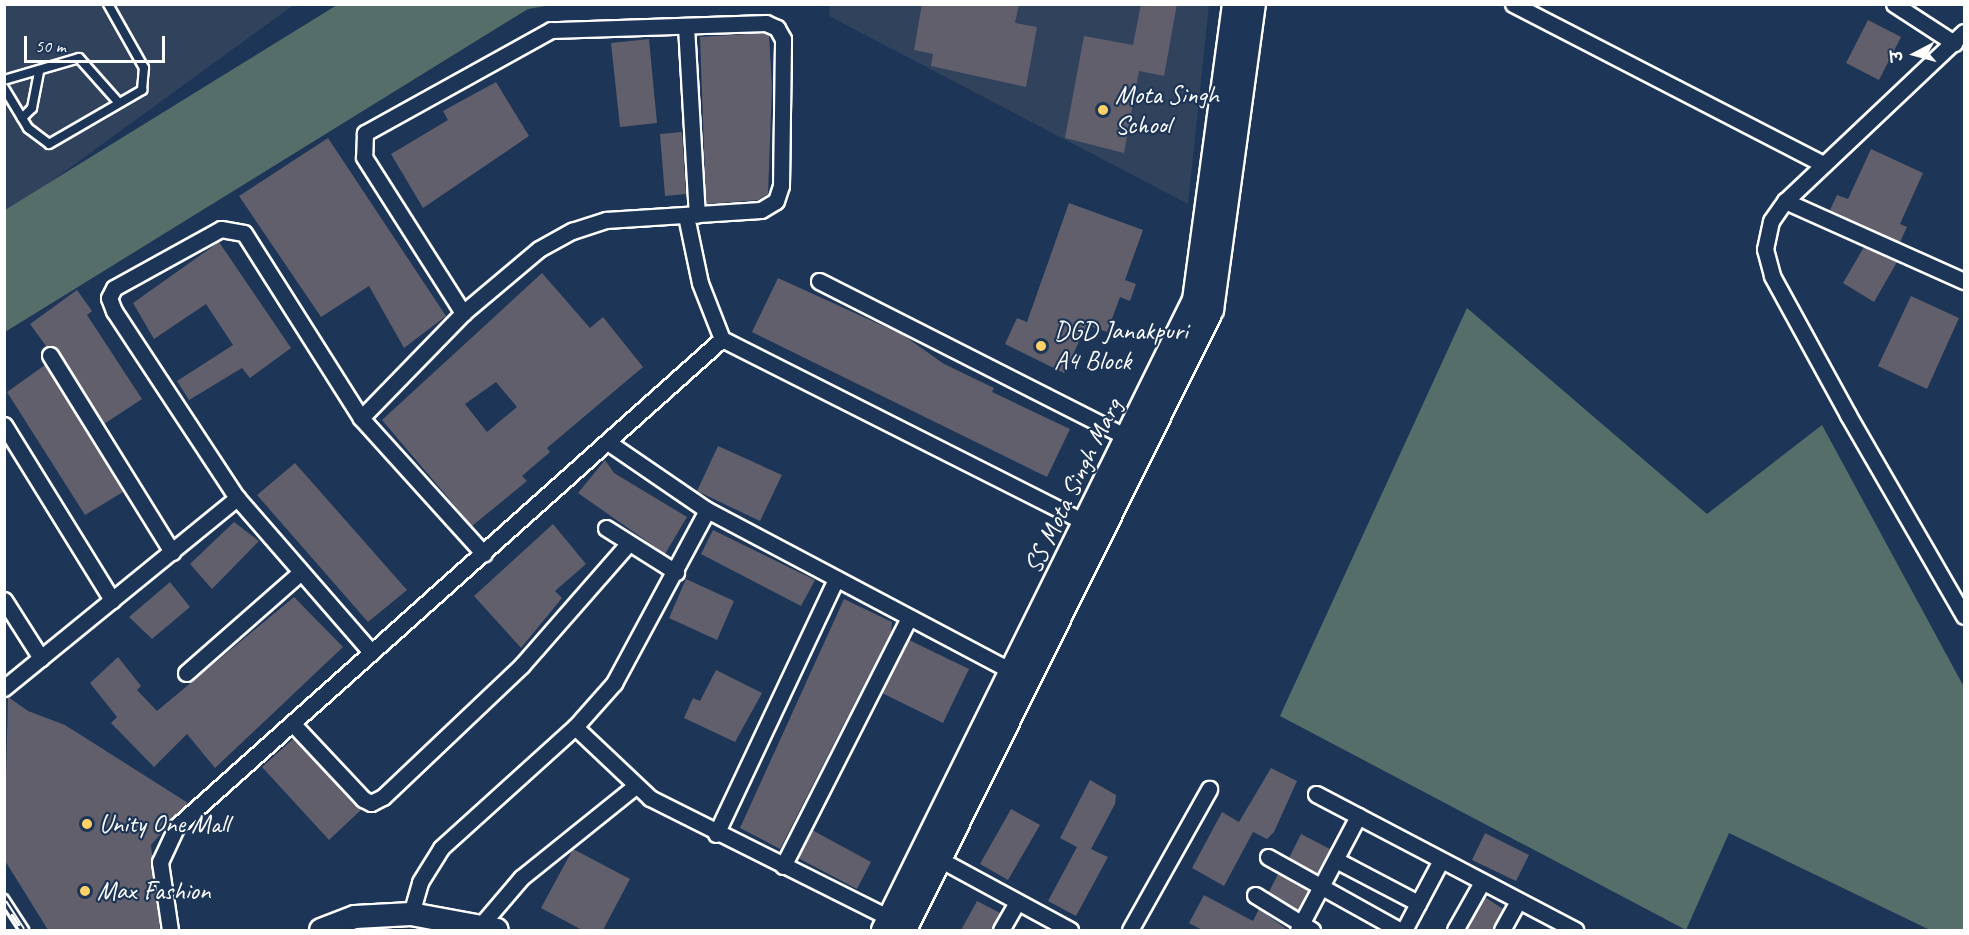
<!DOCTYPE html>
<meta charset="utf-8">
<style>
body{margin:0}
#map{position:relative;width:1969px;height:935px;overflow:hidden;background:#1d3557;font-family:Caveat,"Playpen Sans Deva",sans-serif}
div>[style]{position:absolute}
.built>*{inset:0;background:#31425d}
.green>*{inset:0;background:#566e6a}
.building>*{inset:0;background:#615f6c}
.roads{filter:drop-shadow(2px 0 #fff) drop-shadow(-2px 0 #fff) drop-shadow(0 2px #fff) drop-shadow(0 -2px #fff)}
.lane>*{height:8px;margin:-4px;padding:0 4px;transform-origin:4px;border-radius:4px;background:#1d3557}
.street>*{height:15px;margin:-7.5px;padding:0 7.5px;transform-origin:7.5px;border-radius:7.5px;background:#1d3557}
.secondary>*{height:22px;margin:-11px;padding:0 11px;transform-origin:11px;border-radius:11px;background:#1d3557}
.rail>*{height:7px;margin-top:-3.5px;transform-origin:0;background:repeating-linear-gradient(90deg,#1d3557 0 14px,#fff 0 28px);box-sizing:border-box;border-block:2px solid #fff}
.dots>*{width:16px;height:16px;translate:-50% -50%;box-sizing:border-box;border:3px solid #1d3557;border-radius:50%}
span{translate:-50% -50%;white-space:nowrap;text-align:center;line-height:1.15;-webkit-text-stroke:4.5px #1d3557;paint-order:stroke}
.poi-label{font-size:26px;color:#fff}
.left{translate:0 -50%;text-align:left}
.street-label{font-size:26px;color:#fff}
.frame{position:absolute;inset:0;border:6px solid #fff;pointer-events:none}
.north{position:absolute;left:1885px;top:24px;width:60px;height:60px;-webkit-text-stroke:4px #1d3557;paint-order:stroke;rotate:264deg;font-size:16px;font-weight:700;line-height:24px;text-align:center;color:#fff}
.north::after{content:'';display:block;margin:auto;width:21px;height:27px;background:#fff;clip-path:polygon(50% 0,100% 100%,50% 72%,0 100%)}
.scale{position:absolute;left:24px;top:36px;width:141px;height:27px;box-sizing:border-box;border:3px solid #fff;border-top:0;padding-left:8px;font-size:18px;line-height:21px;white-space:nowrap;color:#fff;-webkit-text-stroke:4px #1d3557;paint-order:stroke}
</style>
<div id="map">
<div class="built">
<i style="clip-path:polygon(295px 4px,42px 188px,5px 210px,4px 5px)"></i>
<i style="clip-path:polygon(830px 4px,1209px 5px,1188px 204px,829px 16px)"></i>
</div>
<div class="green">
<i style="clip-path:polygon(337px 5px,551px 5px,528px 9px,5px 332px,5px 210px)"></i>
<i style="clip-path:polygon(1467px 308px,1707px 514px,1822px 425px,1964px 687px,1964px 930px,1930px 930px,1729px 833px,1686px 930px,1280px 716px)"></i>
</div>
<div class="building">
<i style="clip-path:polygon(922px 4px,1019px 4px,1015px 23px,1037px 27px,1026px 87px,931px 66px,933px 54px,914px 50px)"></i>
<i style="clip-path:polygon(1141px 4px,1177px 4px,1164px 76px,1139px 71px,1124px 153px,1065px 138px,1084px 36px,1133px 45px)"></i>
<i style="clip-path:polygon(1868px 20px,1901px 37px,1879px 80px,1846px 63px)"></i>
<i style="clip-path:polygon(764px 33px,769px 35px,772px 87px,768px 194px,758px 200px,706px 204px,700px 37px)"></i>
<i style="clip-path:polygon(649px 39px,657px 123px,620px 127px,611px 43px)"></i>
<i style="clip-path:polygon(496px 82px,529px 136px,423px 208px,391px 154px,448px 120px,443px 111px)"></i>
<i style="clip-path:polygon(682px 132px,686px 194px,665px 196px,660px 134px)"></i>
<i style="clip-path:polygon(328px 138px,446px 316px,404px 348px,369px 286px,321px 317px,239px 196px)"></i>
<i style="clip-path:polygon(1871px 149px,1923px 173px,1900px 224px,1907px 227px,1900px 242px,1830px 210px,1837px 195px,1848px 199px)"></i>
<i style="clip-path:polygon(1069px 203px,1143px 230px,1125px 280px,1136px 284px,1130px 301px,1120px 297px,1107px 332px,1087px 325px,1064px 373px,1005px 344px,1017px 318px,1027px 322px)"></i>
<i style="clip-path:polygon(219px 242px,291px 348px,250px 378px,242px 368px,189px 400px,177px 381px,233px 345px,206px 304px,154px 339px,133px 303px)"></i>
<i style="clip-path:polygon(1864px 247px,1897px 262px,1874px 302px,1843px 283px)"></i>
<i style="clip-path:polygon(evenodd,542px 273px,590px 328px,603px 317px,643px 367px,547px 448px,550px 452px,522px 476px,527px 481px,472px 526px,382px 420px,542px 273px,496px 382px,517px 407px,487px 432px,465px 404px,496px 382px)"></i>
<i style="clip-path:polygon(778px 278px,903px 335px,944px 364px,994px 388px,992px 392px,1070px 429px,1047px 477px,752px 332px)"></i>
<i style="clip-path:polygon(77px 290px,92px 311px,87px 315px,142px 399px,104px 424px,58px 350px,46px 346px,30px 324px)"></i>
<i style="clip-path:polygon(1911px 296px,1959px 318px,1927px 389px,1878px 366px)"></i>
<i style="clip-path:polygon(45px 365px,123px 492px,85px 515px,7px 392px)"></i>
<i style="clip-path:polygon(718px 446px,782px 475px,760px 521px,697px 491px)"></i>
<i style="clip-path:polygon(605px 460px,614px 473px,687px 517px,665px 554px,578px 493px)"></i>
<i style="clip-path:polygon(295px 463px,407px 590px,368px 622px,257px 495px)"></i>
<i style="clip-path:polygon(234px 522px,259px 541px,212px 589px,190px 564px)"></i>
<i style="clip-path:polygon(553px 524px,586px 564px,555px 591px,562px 598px,521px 648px,474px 596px)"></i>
<i style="clip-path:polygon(713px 530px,815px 580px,801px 606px,701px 554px)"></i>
<i style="clip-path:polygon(686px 579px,734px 601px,717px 640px,669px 618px)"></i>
<i style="clip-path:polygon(170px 582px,190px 607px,152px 639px,129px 617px)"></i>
<i style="clip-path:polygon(294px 597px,343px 647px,215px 768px,187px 734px,154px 767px,111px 723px,117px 717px,90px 683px,118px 657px,141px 686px,137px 690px,157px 711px)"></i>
<i style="clip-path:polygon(844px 599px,892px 622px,891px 632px,780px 849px,740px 828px)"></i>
<i style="clip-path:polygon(909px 640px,969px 669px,943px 723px,882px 693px)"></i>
<i style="clip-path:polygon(716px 670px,762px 693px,735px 742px,684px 718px,693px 698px,700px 701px)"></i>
<i style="clip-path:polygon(8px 697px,28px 711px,65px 725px,188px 803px,151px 845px,160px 930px,48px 930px,4px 859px)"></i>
<i style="clip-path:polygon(293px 739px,362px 809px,329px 840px,262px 767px)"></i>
<i style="clip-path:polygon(1271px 768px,1297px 781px,1274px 832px,1267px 839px,1253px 832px,1224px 886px,1192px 868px,1222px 812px,1239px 822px)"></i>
<i style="clip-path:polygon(1090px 780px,1116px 795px,1115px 804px,1091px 849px,1108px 857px,1076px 916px,1048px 901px,1077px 847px,1060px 838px)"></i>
<i style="clip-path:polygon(1011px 809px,1040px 825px,1008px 880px,980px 864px)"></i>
<i style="clip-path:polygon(812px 830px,871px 862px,857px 889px,798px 858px)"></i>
<i style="clip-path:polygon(1485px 833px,1529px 855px,1516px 881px,1472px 860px)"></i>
<i style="clip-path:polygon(1301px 834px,1330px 849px,1317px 873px,1289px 858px)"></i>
<i style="clip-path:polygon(573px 849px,630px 879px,603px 930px,582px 930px,541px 908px)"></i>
<i style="clip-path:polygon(1278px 874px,1308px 890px,1298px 910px,1269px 892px)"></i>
<i style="clip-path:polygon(1204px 895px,1253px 921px,1259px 909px,1288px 930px,1202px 930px,1189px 923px)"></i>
<i style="clip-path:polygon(1485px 897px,1503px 909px,1492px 930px,1466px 930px)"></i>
<i style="clip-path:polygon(977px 901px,1000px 913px,991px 930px,961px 930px)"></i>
</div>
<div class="roads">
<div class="lane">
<i style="left:4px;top:80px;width:78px;rotate:-16.3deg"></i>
<i style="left:79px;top:58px;width:60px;rotate:48.4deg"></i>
<i style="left:4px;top:88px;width:47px;rotate:59deg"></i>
<i style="left:28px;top:128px;width:26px;rotate:37deg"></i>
<i style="left:49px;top:144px;width:108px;rotate:-30.1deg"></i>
<i style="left:142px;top:90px;width:22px;rotate:-85deg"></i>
<i style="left:144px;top:68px;width:73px;rotate:-119.4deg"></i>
<i style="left:22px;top:118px;width:14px;rotate:-45deg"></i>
<i style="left:32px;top:108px;width:36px;rotate:-79deg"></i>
<i style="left:4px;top:899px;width:37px;rotate:57deg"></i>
</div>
<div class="street">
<i style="left:1513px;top:4px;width:349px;rotate:27.3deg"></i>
<i style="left:1894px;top:4px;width:72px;rotate:33deg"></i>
<i style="left:686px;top:26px;width:189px;rotate:86.7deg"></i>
<i style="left:1964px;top:32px;width:246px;rotate:136.6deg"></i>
<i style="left:1785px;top:201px;width:24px;rotate:125deg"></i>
<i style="left:1771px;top:221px;width:29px;rotate:102deg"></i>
<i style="left:1765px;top:249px;width:28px;rotate:75deg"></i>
<i style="left:1772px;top:276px;width:158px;rotate:61.3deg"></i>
<i style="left:1848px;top:415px;width:232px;rotate:60deg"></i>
<i style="left:1785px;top:201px;width:196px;rotate:24.1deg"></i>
<i style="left:686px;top:216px;width:68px;rotate:78.2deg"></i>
<i style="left:700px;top:283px;width:60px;rotate:68.6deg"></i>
<i style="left:722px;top:339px;width:409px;rotate:26.8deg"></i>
<i style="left:819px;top:281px;width:347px;rotate:26.9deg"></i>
<i style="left:50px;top:355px;width:232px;rotate:58.2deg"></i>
<i style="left:361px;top:418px;width:146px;rotate:-45.8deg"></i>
<i style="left:463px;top:313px;width:99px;rotate:-40.1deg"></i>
<i style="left:539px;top:249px;width:38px;rotate:-29deg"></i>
<i style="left:572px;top:231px;width:36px;rotate:-18deg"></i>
<i style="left:606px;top:220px;width:155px;rotate:-3.7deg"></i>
<i style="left:761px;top:210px;width:17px;rotate:-31deg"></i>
<i style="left:776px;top:201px;width:16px;rotate:-72deg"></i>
<i style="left:781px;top:186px;width:147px;rotate:-89.2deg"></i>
<i style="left:783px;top:39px;width:13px;rotate:-119deg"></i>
<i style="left:777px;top:28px;width:12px;rotate:-156deg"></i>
<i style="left:766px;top:23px;width:215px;rotate:178.1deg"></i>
<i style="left:551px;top:30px;width:213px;rotate:151deg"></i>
<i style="left:365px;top:133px;width:24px;rotate:92deg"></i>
<i style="left:364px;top:157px;width:185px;rotate:57.6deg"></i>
<i style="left:4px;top:425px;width:206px;rotate:58.3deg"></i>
<i style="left:609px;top:443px;width:119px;rotate:34.4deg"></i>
<i style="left:707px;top:510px;width:353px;rotate:27.9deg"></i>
<i style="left:606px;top:528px;width:83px;rotate:32.2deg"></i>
<i style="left:4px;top:600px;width:69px;rotate:57.5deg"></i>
<i style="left:371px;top:652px;width:204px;rotate:-131deg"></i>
<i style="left:237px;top:498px;width:224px;rotate:-123.3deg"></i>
<i style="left:114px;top:311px;width:14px;rotate:-111deg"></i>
<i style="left:109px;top:298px;width:11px;rotate:-63deg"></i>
<i style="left:114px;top:288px;width:122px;rotate:-28.9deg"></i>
<i style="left:221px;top:229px;width:23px;rotate:10deg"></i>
<i style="left:244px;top:233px;width:219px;rotate:57.7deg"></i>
<i style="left:361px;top:418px;width:183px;rotate:47.9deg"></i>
<i style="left:186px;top:673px;width:152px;rotate:-41.3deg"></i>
<i style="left:4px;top:688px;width:301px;rotate:-39.2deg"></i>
<i style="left:292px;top:723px;width:104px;rotate:46.9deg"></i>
<i style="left:363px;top:799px;width:9px;rotate:27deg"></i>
<i style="left:371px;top:803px;width:13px;rotate:-27deg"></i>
<i style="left:383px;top:797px;width:192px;rotate:-43.5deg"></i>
<i style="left:522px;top:665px;width:159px;rotate:-48.8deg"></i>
<i style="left:575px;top:727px;width:103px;rotate:43.4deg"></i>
<i style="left:650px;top:798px;width:268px;rotate:26.6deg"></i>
<i style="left:1316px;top:794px;width:293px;rotate:27.7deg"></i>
<i style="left:716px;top:834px;width:282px;rotate:-64.8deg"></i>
<i style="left:1268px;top:857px;width:150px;rotate:29.1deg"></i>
<i style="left:941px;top:860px;width:147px;rotate:28.5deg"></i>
<i style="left:1336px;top:860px;width:93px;rotate:27.7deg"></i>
<i style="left:783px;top:866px;width:278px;rotate:-63.1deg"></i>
<i style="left:1255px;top:895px;width:67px;rotate:31.6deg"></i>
<i style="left:411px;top:914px;width:33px;rotate:-74deg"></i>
<i style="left:420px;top:882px;width:40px;rotate:-58deg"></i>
<i style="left:441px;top:848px;width:181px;rotate:-42.1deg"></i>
<i style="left:575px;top:727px;width:59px;rotate:-48.4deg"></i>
<i style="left:614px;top:683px;width:196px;rotate:-61.7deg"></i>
<i style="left:481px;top:925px;width:62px;rotate:-49.6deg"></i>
<i style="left:521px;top:878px;width:145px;rotate:-38.8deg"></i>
<i style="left:170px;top:930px;width:69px;rotate:-98.4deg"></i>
<i style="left:160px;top:862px;width:40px;rotate:-65deg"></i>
<i style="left:177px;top:826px;width:731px;rotate:-41.78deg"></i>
<i style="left:1001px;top:930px;width:32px;rotate:-60deg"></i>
<i style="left:1130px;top:930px;width:162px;rotate:-60.7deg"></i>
<i style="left:1298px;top:930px;width:129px;rotate:-62.2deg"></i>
<i style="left:1404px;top:930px;width:79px;rotate:-62.1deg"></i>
<i style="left:1455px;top:930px;width:55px;rotate:-60.6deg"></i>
<i style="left:1502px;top:930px;width:33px;rotate:-61deg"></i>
</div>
<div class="secondary">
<i style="left:321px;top:930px;width:36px;rotate:-21deg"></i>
<i style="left:355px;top:917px;width:56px;rotate:-3.1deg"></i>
<i style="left:411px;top:914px;width:87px;rotate:10.5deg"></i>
<i style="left:883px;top:930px;width:703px;rotate:-63.73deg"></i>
<i style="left:1194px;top:300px;width:299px;rotate:-82.3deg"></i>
<i style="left:905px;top:930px;width:692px;rotate:-63.66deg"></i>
<i style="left:1212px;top:310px;width:309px;rotate:-82.2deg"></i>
</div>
</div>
<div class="rail">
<i style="left:4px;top:902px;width:33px;rotate:57deg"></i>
</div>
<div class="dots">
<i style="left:1103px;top:110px;background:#ffd166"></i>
<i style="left:1041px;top:346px;background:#ffd166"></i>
<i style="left:87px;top:824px;background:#ffd166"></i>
<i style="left:85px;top:891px;background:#ffd166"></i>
</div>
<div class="poi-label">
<span class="left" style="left:1115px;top:110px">Mota Singh<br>School</span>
<span class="left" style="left:1054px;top:346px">DGD Janakpuri<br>A4 Block</span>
<span class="left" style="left:99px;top:824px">Unity One Mall</span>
<span class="left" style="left:97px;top:891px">Max Fashion</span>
</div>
<div class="street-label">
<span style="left:1073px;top:486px;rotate:-64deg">SS Mota Singh Marg</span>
</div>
<div class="frame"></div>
<div class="north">उ</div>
<div class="scale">50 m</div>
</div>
